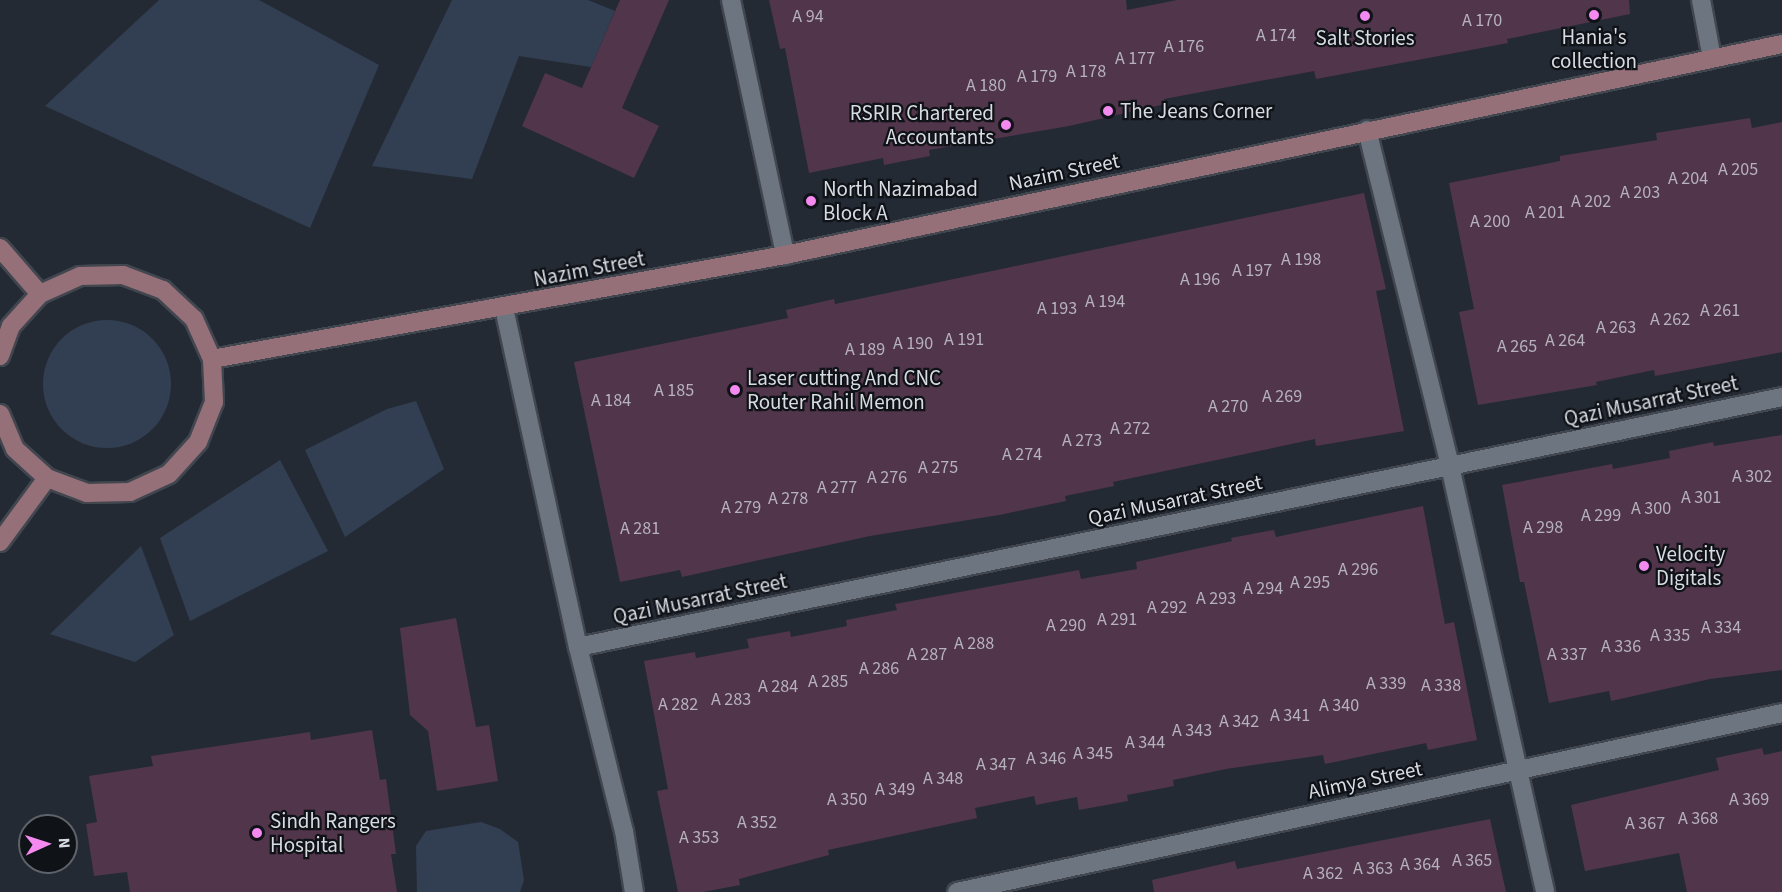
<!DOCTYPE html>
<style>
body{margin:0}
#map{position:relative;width:1782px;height:892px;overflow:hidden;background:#232a34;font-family:"Source Sans 3",sans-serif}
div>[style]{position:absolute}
.green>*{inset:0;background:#323f52}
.round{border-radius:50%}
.building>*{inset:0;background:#51354b}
.roads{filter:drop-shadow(2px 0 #41464f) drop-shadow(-2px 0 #41464f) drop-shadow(0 2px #41464f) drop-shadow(0 -2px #41464f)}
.street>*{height:18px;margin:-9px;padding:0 9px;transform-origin:9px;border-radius:9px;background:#6d7581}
.secondary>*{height:18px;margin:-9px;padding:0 9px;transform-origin:9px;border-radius:9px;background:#957079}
.dots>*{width:16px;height:16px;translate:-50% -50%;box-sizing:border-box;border:3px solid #0f1217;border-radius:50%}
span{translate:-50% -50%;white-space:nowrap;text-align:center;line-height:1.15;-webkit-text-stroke:4.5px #0f1217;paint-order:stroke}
.number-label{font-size:18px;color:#b6b2bc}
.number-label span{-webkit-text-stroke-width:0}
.poi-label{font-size:21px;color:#d7dbe2}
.left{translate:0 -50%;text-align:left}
.right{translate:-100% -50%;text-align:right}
.street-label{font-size:21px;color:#d7dbe2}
.north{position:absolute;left:18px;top:814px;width:60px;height:60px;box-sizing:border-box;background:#0f1217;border:2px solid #5f6268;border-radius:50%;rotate:87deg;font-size:16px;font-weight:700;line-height:24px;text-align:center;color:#d7dbe2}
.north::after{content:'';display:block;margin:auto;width:21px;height:27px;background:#f489f0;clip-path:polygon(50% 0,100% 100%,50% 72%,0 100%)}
</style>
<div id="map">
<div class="green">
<i style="clip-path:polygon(159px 0,259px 0,379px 65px,310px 228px,45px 106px)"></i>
<i style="clip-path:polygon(452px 0,588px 0,615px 11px,591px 67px,519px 56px,472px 179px,372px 166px)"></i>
<i class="round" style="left:43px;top:320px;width:128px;height:128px"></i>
<i style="clip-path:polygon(416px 401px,444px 469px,345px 537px,305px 450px,387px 409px)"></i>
<i style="clip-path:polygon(280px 460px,328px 551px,190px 621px,160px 538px)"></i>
<i style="clip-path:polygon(141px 546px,174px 635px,135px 662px,50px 634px)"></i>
<i style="clip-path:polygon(481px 822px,500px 829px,518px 842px,524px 880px,520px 892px,417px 892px,416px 846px,426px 831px)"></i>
</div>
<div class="building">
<i style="clip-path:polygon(620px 0,669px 0,622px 108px,659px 126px,634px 178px,522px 126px,545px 73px,582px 88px)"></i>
<i style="clip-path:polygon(769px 0,1126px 0,1127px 10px,1177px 0,1629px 0,1630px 14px,1507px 39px,1508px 43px,1316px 79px,1314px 71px,1164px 99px,1165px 104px,1069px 126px,929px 150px,930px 156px,884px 165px,883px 158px,809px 173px,785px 48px,780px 49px)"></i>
<i style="clip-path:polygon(1750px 118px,1752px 128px,1782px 122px,1782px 352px,1655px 376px,1654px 370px,1596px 382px,1597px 385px,1478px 405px,1459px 312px,1474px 309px,1449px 183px,1560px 161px,1560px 156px,1657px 140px,1656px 133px)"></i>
<i style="clip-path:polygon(1364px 193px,1386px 289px,1376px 291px,1404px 431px,1316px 446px,1315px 439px,1113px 482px,1114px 486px,1065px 496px,1066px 501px,999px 515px,870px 536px,682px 577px,680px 570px,620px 582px,574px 362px,788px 318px,786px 310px,834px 299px,835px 304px)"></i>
<i style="clip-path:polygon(1782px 435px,1782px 670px,1710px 679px,1611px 701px,1609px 691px,1549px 703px,1524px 582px,1520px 582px,1502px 485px,1612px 464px,1613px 469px,1670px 458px,1669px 451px,1713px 442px,1714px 446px)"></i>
<i style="clip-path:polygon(1423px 506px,1445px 624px,1454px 622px,1477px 740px,1428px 750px,1426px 743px,1325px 764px,1323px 755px,1226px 769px,1173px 780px,1174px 786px,1127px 795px,1128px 801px,1079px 810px,1077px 797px,1036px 805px,1034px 796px,975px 808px,977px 818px,828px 850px,829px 855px,739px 879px,740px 885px,703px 892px,678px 892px,657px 791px,668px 789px,644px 661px,695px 652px,696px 658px,749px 648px,747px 639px,790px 631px,791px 637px,847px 626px,846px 620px,897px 610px,895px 604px,1079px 570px,1081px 579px,1137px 569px,1136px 562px,1232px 541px,1231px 538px,1274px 530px,1276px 537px)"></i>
<i style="clip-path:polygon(456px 618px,476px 727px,489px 725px,498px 781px,437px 791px,428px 731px,410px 715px,400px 628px)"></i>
<i style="clip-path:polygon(372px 730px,380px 780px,386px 779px,396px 854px,391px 854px,397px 892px,130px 892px,127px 872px,94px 876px,86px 824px,97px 822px,89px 776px,153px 766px,151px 756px,310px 732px,311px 740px)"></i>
<i style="clip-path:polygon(1762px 748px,1764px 755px,1782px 751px,1782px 892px,1687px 892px,1679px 853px,1585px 871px,1571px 805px,1719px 770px,1716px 758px)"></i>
<i style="clip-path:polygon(1490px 819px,1506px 892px,1154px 892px,1152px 880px,1235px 861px,1237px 869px)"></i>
</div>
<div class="roads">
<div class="street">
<i style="left:731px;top:0;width:261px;rotate:78deg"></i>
<i style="left:1701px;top:0;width:59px;rotate:79.3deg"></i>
<i style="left:1367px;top:130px;width:346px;rotate:76.1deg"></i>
<i style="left:1450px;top:466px;width:436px;rotate:77.4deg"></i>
<i style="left:504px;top:308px;width:347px;rotate:77.7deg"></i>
<i style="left:578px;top:647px;width:190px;rotate:76deg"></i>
<i style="left:624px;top:831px;width:62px;rotate:80.7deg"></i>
<i style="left:578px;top:647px;width:1230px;rotate:-11.73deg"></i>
<i style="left:957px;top:892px;width:844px;rotate:-12.24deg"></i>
</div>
<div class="secondary">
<i style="left:0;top:248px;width:61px;rotate:49deg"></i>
<i style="left:0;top:356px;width:32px;rotate:-70deg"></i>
<i style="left:11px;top:326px;width:43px;rotate:-47.8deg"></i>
<i style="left:40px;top:294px;width:44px;rotate:-24.2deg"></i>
<i style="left:80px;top:276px;width:43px;rotate:-1.3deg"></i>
<i style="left:123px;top:275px;width:43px;rotate:20.6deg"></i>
<i style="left:163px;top:290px;width:42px;rotate:43.1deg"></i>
<i style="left:194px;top:319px;width:44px;rotate:65.8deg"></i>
<i style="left:212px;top:359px;width:43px;rotate:87.3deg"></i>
<i style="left:214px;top:402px;width:43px;rotate:111.8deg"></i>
<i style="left:198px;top:442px;width:43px;rotate:132.2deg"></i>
<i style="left:169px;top:474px;width:43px;rotate:155.2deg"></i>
<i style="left:130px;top:492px;width:43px;rotate:178.7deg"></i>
<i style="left:87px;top:493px;width:43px;rotate:-159.4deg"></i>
<i style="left:47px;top:478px;width:43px;rotate:-137.8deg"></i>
<i style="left:15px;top:449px;width:38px;rotate:-113deg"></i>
<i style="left:212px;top:359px;width:582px;rotate:-10.29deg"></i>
<i style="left:785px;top:255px;width:1019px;rotate:-11.95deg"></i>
<i style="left:0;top:542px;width:79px;rotate:-53.7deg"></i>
</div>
</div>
<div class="dots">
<i style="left:1594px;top:15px;background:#f489f0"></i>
<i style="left:1365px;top:16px;background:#f489f0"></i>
<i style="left:1108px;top:111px;background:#f489f0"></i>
<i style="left:1006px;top:125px;background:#f489f0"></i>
<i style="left:811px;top:201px;background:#f489f0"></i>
<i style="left:735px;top:390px;background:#f489f0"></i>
<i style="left:1644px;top:566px;background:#f489f0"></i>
<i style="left:257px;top:833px;background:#f489f0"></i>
</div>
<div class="number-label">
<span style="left:808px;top:17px">A 94</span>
<span style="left:1482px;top:21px">A 170</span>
<span style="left:1276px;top:36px">A 174</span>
<span style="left:1184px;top:47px">A 176</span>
<span style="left:1135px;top:59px">A 177</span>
<span style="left:1086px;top:72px">A 178</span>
<span style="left:1037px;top:77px">A 179</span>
<span style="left:986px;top:86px">A 180</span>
<span style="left:1738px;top:170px">A 205</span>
<span style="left:1688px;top:179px">A 204</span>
<span style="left:1640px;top:193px">A 203</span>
<span style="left:1591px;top:202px">A 202</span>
<span style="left:1545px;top:213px">A 201</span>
<span style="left:1490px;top:222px">A 200</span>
<span style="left:1301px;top:260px">A 198</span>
<span style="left:1252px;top:271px">A 197</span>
<span style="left:1200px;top:280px">A 196</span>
<span style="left:1105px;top:302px">A 194</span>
<span style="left:1057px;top:309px">A 193</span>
<span style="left:1720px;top:311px">A 261</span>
<span style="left:1670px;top:320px">A 262</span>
<span style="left:1616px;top:328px">A 263</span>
<span style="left:964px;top:340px">A 191</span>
<span style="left:1565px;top:341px">A 264</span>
<span style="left:913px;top:344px">A 190</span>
<span style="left:1517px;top:347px">A 265</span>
<span style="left:865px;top:350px">A 189</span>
<span style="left:674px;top:391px">A 185</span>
<span style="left:1282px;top:397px">A 269</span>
<span style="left:611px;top:401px">A 184</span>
<span style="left:1228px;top:407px">A 270</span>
<span style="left:1130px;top:429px">A 272</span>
<span style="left:1082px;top:441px">A 273</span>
<span style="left:1022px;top:455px">A 274</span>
<span style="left:938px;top:468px">A 275</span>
<span style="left:1752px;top:477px">A 302</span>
<span style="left:887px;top:478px">A 276</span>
<span style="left:837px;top:488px">A 277</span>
<span style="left:1701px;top:498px">A 301</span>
<span style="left:788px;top:499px">A 278</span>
<span style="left:741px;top:508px">A 279</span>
<span style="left:1651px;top:509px">A 300</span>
<span style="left:1601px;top:516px">A 299</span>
<span style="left:1543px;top:528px">A 298</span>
<span style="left:640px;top:529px">A 281</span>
<span style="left:1358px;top:570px">A 296</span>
<span style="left:1310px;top:583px">A 295</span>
<span style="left:1263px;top:589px">A 294</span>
<span style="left:1216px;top:599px">A 293</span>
<span style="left:1167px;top:608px">A 292</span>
<span style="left:1117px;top:620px">A 291</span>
<span style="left:1066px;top:626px">A 290</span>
<span style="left:1721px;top:628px">A 334</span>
<span style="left:1670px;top:636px">A 335</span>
<span style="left:974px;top:644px">A 288</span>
<span style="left:1621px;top:647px">A 336</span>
<span style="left:927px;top:655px">A 287</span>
<span style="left:1567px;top:655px">A 337</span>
<span style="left:879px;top:669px">A 286</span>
<span style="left:828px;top:682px">A 285</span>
<span style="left:1386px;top:684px">A 339</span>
<span style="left:1441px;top:686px">A 338</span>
<span style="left:778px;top:687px">A 284</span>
<span style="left:731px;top:700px">A 283</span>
<span style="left:678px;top:705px">A 282</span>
<span style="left:1339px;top:706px">A 340</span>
<span style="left:1290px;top:716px">A 341</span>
<span style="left:1239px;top:722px">A 342</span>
<span style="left:1192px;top:731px">A 343</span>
<span style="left:1145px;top:743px">A 344</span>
<span style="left:1093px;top:754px">A 345</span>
<span style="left:1046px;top:759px">A 346</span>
<span style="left:996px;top:765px">A 347</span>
<span style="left:943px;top:779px">A 348</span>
<span style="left:895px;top:790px">A 349</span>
<span style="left:847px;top:800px">A 350</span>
<span style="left:1749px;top:800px">A 369</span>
<span style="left:1698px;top:819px">A 368</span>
<span style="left:757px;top:823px">A 352</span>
<span style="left:1645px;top:824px">A 367</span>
<span style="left:699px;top:838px">A 353</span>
<span style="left:1472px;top:861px">A 365</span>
<span style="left:1420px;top:865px">A 364</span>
<span style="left:1373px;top:869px">A 363</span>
<span style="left:1323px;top:874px">A 362</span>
</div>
<div class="poi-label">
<span style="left:1594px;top:49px">Hania's<br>collection</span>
<span style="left:1365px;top:38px">Salt Stories</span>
<span class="left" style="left:1120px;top:111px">The Jeans Corner</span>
<span class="right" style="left:994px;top:125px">RSRIR Chartered<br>Accountants</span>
<span class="left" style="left:823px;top:201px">North Nazimabad<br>Block A</span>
<span class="left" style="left:747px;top:390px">Laser cutting And CNC<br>Router Rahil Memon</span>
<span class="left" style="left:1656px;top:566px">Velocity<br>Digitals</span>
<span class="left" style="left:270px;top:833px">Sindh Rangers<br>Hospital</span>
</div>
<div class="street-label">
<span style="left:1064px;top:172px;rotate:-12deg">Nazim Street</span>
<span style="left:589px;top:269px;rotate:-11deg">Nazim Street</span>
<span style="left:1651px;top:401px;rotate:-12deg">Qazi Musarrat Street</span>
<span style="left:1175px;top:500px;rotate:-12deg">Qazi Musarrat Street</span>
<span style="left:700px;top:599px;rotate:-12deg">Qazi Musarrat Street</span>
<span style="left:1365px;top:780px;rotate:-12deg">Alimya Street</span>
</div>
<div class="north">N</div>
</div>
